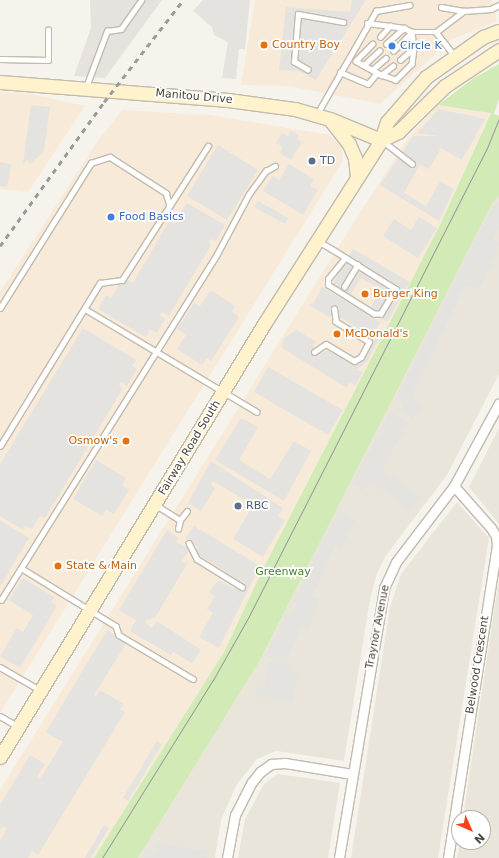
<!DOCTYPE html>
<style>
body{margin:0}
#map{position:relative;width:499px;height:858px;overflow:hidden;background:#f6f3ec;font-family:"DejaVu Sans",sans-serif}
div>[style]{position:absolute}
.residential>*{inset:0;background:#eae5da}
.commercial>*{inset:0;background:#f7ead8}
.industrial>*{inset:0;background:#e6e2dd}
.green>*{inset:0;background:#d2eab5}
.parking>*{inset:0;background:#e5e3e0}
.roads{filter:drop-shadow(1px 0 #c2bbae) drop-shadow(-1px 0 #c2bbae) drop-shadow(0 1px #c2bbae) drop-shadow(0 -1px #c2bbae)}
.lane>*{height:4.5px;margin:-2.25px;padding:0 2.25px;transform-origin:2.25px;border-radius:2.25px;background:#fff}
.street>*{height:9px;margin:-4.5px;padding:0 4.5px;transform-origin:4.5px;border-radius:4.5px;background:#fff}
.secondary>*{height:13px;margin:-6.5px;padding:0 6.5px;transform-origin:6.5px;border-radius:6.5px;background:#fff3cd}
.tram>*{height:1px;margin:-0.5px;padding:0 0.5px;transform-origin:0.5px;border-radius:0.5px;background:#9a9a9a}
.rail>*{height:2.5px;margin-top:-1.25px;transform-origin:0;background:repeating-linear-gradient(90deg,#9a9a9a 0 5px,transparent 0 10px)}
.dots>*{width:11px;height:11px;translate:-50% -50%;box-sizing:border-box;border:2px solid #fff;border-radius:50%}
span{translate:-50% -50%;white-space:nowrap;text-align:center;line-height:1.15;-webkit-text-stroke:3.5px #fff;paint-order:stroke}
.food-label{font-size:11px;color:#c56008}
.left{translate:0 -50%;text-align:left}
.right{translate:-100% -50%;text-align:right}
.shop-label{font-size:11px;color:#366cbe}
.street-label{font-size:11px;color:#4b4439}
.service-label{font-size:11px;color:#4e5e75}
.park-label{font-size:11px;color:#4a7f2a}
.north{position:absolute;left:451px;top:810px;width:40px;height:40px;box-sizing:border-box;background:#fff;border:1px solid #b7b4b0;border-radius:50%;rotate:135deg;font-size:11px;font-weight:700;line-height:16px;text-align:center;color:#4b4439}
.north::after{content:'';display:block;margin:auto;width:14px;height:18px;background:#fc3f1d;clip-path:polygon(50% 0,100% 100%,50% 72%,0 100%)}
</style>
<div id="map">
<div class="residential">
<i style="clip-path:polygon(499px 196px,499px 374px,447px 475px,387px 554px,377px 573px,370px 599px,344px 761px,276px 751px,257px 759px,237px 784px,221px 820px,215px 858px,138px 858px,259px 662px,493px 202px)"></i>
<i style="clip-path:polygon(499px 428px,499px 524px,469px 487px)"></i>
<i style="clip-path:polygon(457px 502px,489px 538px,438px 858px,351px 858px,390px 607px,401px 574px)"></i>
<i style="clip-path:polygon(499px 578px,499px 858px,457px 858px,460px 842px,483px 842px,483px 818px,463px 818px)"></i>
<i style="clip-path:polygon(278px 774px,340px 783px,328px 858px,238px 858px,245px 819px,264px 784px)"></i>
</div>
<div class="commercial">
<i style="clip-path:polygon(255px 0,492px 0,497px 21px,451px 40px,380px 104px,289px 86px,241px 85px)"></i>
<i style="clip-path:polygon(0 92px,27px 93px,85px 106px,28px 192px,0 189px)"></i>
<i style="clip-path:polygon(438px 105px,491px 112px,441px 223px,265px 565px,224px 652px,94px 858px,0 858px,0 790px,356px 219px,408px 138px)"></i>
<i style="clip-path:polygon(122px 110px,209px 115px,329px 135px,342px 147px,343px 161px,0 713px,0 292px,97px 142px)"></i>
</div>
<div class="industrial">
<i style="clip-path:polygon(90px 0,162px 0,105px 78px,74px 76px,91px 28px)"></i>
</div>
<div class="green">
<i style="clip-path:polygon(499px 64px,499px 99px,494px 114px,499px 116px,499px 196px,493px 202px,259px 662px,138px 858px,94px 858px,224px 652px,265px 565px,441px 223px,491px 113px,438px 105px,474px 78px)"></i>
</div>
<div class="parking">
<i style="clip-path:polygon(203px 0,250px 0,245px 49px,239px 49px,236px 79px,222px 78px,228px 42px,214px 35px,212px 27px,193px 11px)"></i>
<i style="clip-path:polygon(352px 0,366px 0,316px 80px,299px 71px,279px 70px,286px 7px,350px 12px)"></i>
<i style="clip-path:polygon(31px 105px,50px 107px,44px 151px,31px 164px,27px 160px,23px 164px)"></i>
<i style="clip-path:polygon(439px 109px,485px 119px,462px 160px,441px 148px,429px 169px,420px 164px,404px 193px,426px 206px,440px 181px,454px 189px,439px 221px,380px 185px,413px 136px,438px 136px,417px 133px)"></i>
<i style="clip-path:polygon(291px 131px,299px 135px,297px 139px,302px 142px,291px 160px,280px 153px,283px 147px,276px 143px,282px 133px,288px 136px)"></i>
<i style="clip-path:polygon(218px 145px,258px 170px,227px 220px,187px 196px)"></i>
<i style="clip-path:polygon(0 162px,11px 164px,7px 187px,0 186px)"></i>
<i style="clip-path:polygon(289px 164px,314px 179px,310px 186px,318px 190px,303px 215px,263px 191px,273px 176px,279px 180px)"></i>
<i style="clip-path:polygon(258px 201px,288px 218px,285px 224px,254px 207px)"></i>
<i style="clip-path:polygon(499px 202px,499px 228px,493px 239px,499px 242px,499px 248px,479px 290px,466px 285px,412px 395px,421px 409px,412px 421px,397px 395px,491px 209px)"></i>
<i style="clip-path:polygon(187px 203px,225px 225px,216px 241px,211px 239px,209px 243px,211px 245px,169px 316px,162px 312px,160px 316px,165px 319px,157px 333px,150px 329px,146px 337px,98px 309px,106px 295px,111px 298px,123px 277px,133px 283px,169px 221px,174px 224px)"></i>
<i style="clip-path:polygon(419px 217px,437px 228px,418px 258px,383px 236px,394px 219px,411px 230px)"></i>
<i style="clip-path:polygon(353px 249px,410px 282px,387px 322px,369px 311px,381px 289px,361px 278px,350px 296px,332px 285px)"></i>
<i style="clip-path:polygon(322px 287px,380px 322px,376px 331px,382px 334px,367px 362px,357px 370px,363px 372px,356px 385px,349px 383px,347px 388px,282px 348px,284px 338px,296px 330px,317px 342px,312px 346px,324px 352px,328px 350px,351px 363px,365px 356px,374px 339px,335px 314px,329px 317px,308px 305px,314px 303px)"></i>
<i style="clip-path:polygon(211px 290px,235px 306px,232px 312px,239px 317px,211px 361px,207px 358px,202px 365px,177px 349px,186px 335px,177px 329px,194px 303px,200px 306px)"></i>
<i style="clip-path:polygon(83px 328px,136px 360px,132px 366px,137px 369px,127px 386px,121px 382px,119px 386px,123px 388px,45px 518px,40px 516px,32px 529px,25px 525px,23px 530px,0 516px,0 464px)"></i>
<i style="clip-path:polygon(268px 367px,343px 410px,328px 435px,254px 392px)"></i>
<i style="clip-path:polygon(390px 412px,409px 423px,382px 469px,421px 497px,410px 509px,371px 482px,363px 491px,352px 484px)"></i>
<i style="clip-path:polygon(241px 418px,258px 427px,239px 460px,270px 479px,294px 441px,311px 451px,284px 501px,215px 460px)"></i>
<i style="clip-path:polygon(96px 460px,126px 478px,122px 486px,129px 490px,114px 514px,106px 509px,102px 516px,73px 499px)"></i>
<i style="clip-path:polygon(211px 461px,283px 508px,278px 516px,285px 520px,263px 557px,233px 539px,253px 505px,213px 481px,211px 485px,215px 488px,201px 511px,188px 503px)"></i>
<i style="clip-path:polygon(338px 512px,355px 520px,341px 548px,336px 545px,312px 596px,320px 598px,309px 629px,303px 627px,287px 659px,265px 657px,286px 614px,291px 616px,297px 603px,293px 602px)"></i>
<i style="clip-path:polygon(0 520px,29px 538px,0 587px)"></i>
<i style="clip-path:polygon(194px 526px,260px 566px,219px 648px,199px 637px,213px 613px,207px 609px,215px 596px,209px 592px,218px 580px,234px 589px,238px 580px,195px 552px,198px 547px,186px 538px)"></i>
<i style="clip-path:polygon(167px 530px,179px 538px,176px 542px,190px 549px,180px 563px,188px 562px,155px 618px,146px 620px,146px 623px,152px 628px,157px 621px,201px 650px,192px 663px,173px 652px,171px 655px,130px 631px,136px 620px,119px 610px)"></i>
<i style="clip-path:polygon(23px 578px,54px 597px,51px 602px,57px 606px,20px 668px,0 656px,17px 628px,23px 632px,33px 615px,9px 600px)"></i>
<i style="clip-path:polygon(107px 630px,127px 642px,94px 695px,96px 696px,100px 690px,124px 704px,120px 709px,125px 712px,38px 855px,32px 851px,28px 858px,0 858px,0 840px,7px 829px,3px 826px,0 830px,0 805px,30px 755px,45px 764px,37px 777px,40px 779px,63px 742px,46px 732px)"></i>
<i style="clip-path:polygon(269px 662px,291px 665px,290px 671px,298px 673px,293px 702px,255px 696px,257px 685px,265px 686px)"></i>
<i style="clip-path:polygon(157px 741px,162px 744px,128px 801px,123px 798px)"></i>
<i style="clip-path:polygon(104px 825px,109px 828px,91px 858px,85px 858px)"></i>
<i style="clip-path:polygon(157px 843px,208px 851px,207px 858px,144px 858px,145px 850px,155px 852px)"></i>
</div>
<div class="roads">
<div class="lane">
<i style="left:441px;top:7px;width:23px;rotate:10deg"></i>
<i style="left:464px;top:11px;width:27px;rotate:-4deg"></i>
<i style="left:491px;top:9px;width:9px;rotate:-27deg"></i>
<i style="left:367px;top:23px;width:23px;rotate:7deg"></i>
<i style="left:436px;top:32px;width:29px;rotate:52deg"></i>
<i style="left:380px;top:37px;width:15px;rotate:-48deg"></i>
<i style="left:390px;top:26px;width:14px;rotate:8deg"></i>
<i style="left:404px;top:28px;width:9px;rotate:27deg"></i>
<i style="left:412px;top:32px;width:16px;rotate:83deg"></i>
<i style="left:414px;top:48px;width:16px;rotate:97deg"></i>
<i style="left:412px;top:64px;width:23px;rotate:135deg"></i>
<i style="left:396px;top:80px;width:16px;rotate:-162deg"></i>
<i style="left:373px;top:44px;width:24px;rotate:135deg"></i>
<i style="left:356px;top:61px;width:29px;rotate:29deg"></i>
<i style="left:381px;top:75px;width:15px;rotate:-37deg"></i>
<i style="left:386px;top:44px;width:24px;rotate:-42deg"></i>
<i style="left:393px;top:51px;width:27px;rotate:-45deg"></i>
<i style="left:412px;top:32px;width:24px"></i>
<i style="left:436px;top:32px;width:35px;rotate:-37deg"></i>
<i style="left:0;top:59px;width:48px;rotate:1.2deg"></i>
<i style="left:48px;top:60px;width:30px;rotate:-90deg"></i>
<i style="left:400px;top:60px;width:18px;rotate:-41deg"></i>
<i style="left:364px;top:65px;width:21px;rotate:-43deg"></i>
<i style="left:308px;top:70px;width:16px;rotate:-150deg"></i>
<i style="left:294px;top:62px;width:48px;rotate:-85.2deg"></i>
<i style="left:298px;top:14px;width:46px;rotate:10.1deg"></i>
<i style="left:372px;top:70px;width:18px;rotate:-41deg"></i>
<i style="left:340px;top:72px;width:30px;rotate:23deg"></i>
<i style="left:368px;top:84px;width:14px;rotate:-51deg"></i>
<i style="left:86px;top:87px;width:60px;rotate:-69.4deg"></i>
<i style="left:107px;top:31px;width:14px;rotate:-8deg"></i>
<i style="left:121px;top:29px;width:35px;rotate:-55deg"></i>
<i style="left:317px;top:114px;width:119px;rotate:-60.2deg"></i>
<i style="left:376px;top:11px;width:34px;rotate:-10deg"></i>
<i style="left:383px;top:141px;width:37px;rotate:38deg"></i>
<i style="left:318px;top:241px;width:20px;rotate:30deg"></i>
<i style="left:335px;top:251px;width:72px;rotate:31.9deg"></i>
<i style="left:396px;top:289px;width:29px;rotate:121deg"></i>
<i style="left:381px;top:314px;width:7px;rotate:180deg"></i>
<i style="left:374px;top:314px;width:54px;rotate:-147.8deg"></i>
<i style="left:328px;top:285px;width:6px;rotate:-90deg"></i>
<i style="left:328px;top:279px;width:27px;rotate:-51deg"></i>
<i style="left:344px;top:287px;width:26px;rotate:-59deg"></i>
<i style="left:0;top:308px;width:171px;rotate:-57.9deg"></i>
<i style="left:91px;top:163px;width:20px;rotate:-18deg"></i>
<i style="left:110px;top:157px;width:67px;rotate:32.7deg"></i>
<i style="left:166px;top:193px;width:13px;rotate:72deg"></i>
<i style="left:85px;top:309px;width:200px;rotate:30.9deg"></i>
<i style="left:314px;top:352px;width:14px;rotate:-34deg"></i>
<i style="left:326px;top:344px;width:33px;rotate:31deg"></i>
<i style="left:354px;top:361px;width:8px;rotate:-30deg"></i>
<i style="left:361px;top:357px;width:17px;rotate:-62deg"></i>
<i style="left:369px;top:342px;width:39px;rotate:-149deg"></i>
<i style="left:336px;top:322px;width:13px;rotate:-99deg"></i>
<i style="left:0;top:446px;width:191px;rotate:-58.5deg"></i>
<i style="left:100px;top:283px;width:22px;rotate:-8deg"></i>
<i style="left:122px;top:280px;width:159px;rotate:-57.3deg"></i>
<i style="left:156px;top:505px;width:28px;rotate:32deg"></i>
<i style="left:178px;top:529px;width:9px;rotate:-77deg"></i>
<i style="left:180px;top:520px;width:11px;rotate:-52deg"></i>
<i style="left:189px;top:543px;width:18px;rotate:63deg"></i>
<i style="left:197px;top:559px;width:53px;rotate:31.9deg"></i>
<i style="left:21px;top:568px;width:111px;rotate:31.4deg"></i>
<i style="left:116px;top:626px;width:9px;rotate:72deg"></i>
<i style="left:119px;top:635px;width:86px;rotate:30.7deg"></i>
<i style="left:1px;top:600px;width:406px;rotate:-58deg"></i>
<i style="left:216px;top:256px;width:70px;rotate:-62deg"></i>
<i style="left:249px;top:194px;width:29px;rotate:-54deg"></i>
<i style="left:266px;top:171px;width:10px;rotate:-29deg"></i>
<i style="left:0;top:667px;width:46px;rotate:29.9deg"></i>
<i style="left:0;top:716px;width:20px;rotate:30deg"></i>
</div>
<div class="street">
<i style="left:227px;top:858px;width:44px;rotate:-79.5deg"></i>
<i style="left:235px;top:815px;width:37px;rotate:-63deg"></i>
<i style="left:252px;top:782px;width:13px;rotate:-51deg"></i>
<i style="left:260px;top:772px;width:14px;rotate:-36deg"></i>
<i style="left:271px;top:764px;width:14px;rotate:-4deg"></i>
<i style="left:285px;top:763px;width:68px;rotate:9.3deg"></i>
<i style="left:339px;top:858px;width:274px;rotate:-80.5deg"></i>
<i style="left:384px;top:588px;width:29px;rotate:-65deg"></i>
<i style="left:396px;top:562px;width:96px;rotate:-52.7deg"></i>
<i style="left:454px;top:486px;width:94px;rotate:-61.5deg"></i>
<i style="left:448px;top:858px;width:317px;rotate:-81.1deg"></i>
<i style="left:497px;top:545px;width:9px;rotate:-96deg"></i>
<i style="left:496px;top:536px;width:9px;rotate:-122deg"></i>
<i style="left:491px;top:528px;width:56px;rotate:-131.4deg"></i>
</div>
<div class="secondary">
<i style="left:0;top:82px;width:229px;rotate:4.5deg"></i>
<i style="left:228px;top:100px;width:68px;rotate:7.7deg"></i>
<i style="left:295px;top:109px;width:36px;rotate:16deg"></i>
<i style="left:330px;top:119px;width:55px;rotate:22.4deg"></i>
<i style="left:331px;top:121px;width:29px;rotate:52deg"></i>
<i style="left:349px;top:144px;width:15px;rotate:67deg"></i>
<i style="left:355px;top:158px;width:19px;rotate:84deg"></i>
<i style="left:381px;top:140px;width:19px;rotate:-25deg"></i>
<i style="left:398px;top:132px;width:66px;rotate:-44.4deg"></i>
<i style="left:445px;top:86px;width:65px;rotate:-33.7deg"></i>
<i style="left:0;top:757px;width:507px;rotate:-58.63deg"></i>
<i style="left:264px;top:324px;width:218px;rotate:-57.5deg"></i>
<i style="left:381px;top:140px;width:19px;rotate:-72deg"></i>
<i style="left:387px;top:122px;width:60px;rotate:-49.1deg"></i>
<i style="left:426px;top:77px;width:70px;rotate:-35.1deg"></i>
<i style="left:483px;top:37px;width:17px;rotate:-21deg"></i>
</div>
</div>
<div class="tram">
<i style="left:102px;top:858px;width:210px;rotate:-58.1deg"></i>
<i style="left:213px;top:680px;width:71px;rotate:-60.6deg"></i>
<i style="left:248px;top:618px;width:527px;rotate:-63.05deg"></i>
<i style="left:487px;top:148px;width:32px;rotate:-68deg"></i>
</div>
<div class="rail">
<i style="left:0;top:246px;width:178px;rotate:-54.2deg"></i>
<i style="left:104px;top:102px;width:129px;rotate:-52.2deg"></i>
</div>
<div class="dots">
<i style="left:264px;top:45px;background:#e8710a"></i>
<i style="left:392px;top:46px;background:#3f7fe0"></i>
<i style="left:312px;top:161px;background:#5c6f8a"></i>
<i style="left:111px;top:217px;background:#3f7fe0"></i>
<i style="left:365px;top:294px;background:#e8710a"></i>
<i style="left:337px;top:334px;background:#e8710a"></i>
<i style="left:126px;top:441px;background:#e8710a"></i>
<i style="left:238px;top:506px;background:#5c6f8a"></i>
<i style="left:58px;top:566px;background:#e8710a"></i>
</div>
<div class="food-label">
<span class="left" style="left:272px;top:45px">Country Boy</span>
<span class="left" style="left:373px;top:294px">Burger King</span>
<span class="left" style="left:345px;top:334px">McDonald's</span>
<span class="right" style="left:118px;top:441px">Osmow's</span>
<span class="left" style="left:66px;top:566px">State &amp; Main</span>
</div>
<div class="shop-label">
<span class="left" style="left:400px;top:46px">Circle K</span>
<span class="left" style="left:119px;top:217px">Food Basics</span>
</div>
<div class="street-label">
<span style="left:194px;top:97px;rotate:5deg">Manitou Drive</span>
<span style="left:190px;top:448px;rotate:-59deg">Fairway Road South</span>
<span style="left:378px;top:627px;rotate:-79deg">Traynor Avenue</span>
<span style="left:478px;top:665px;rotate:-81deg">Belwood Crescent</span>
</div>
<div class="service-label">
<span class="left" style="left:320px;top:161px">TD</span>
<span class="left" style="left:246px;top:506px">RBC</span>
</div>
<div class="park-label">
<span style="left:283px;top:572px">Greenway</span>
</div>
<div class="north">N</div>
</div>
